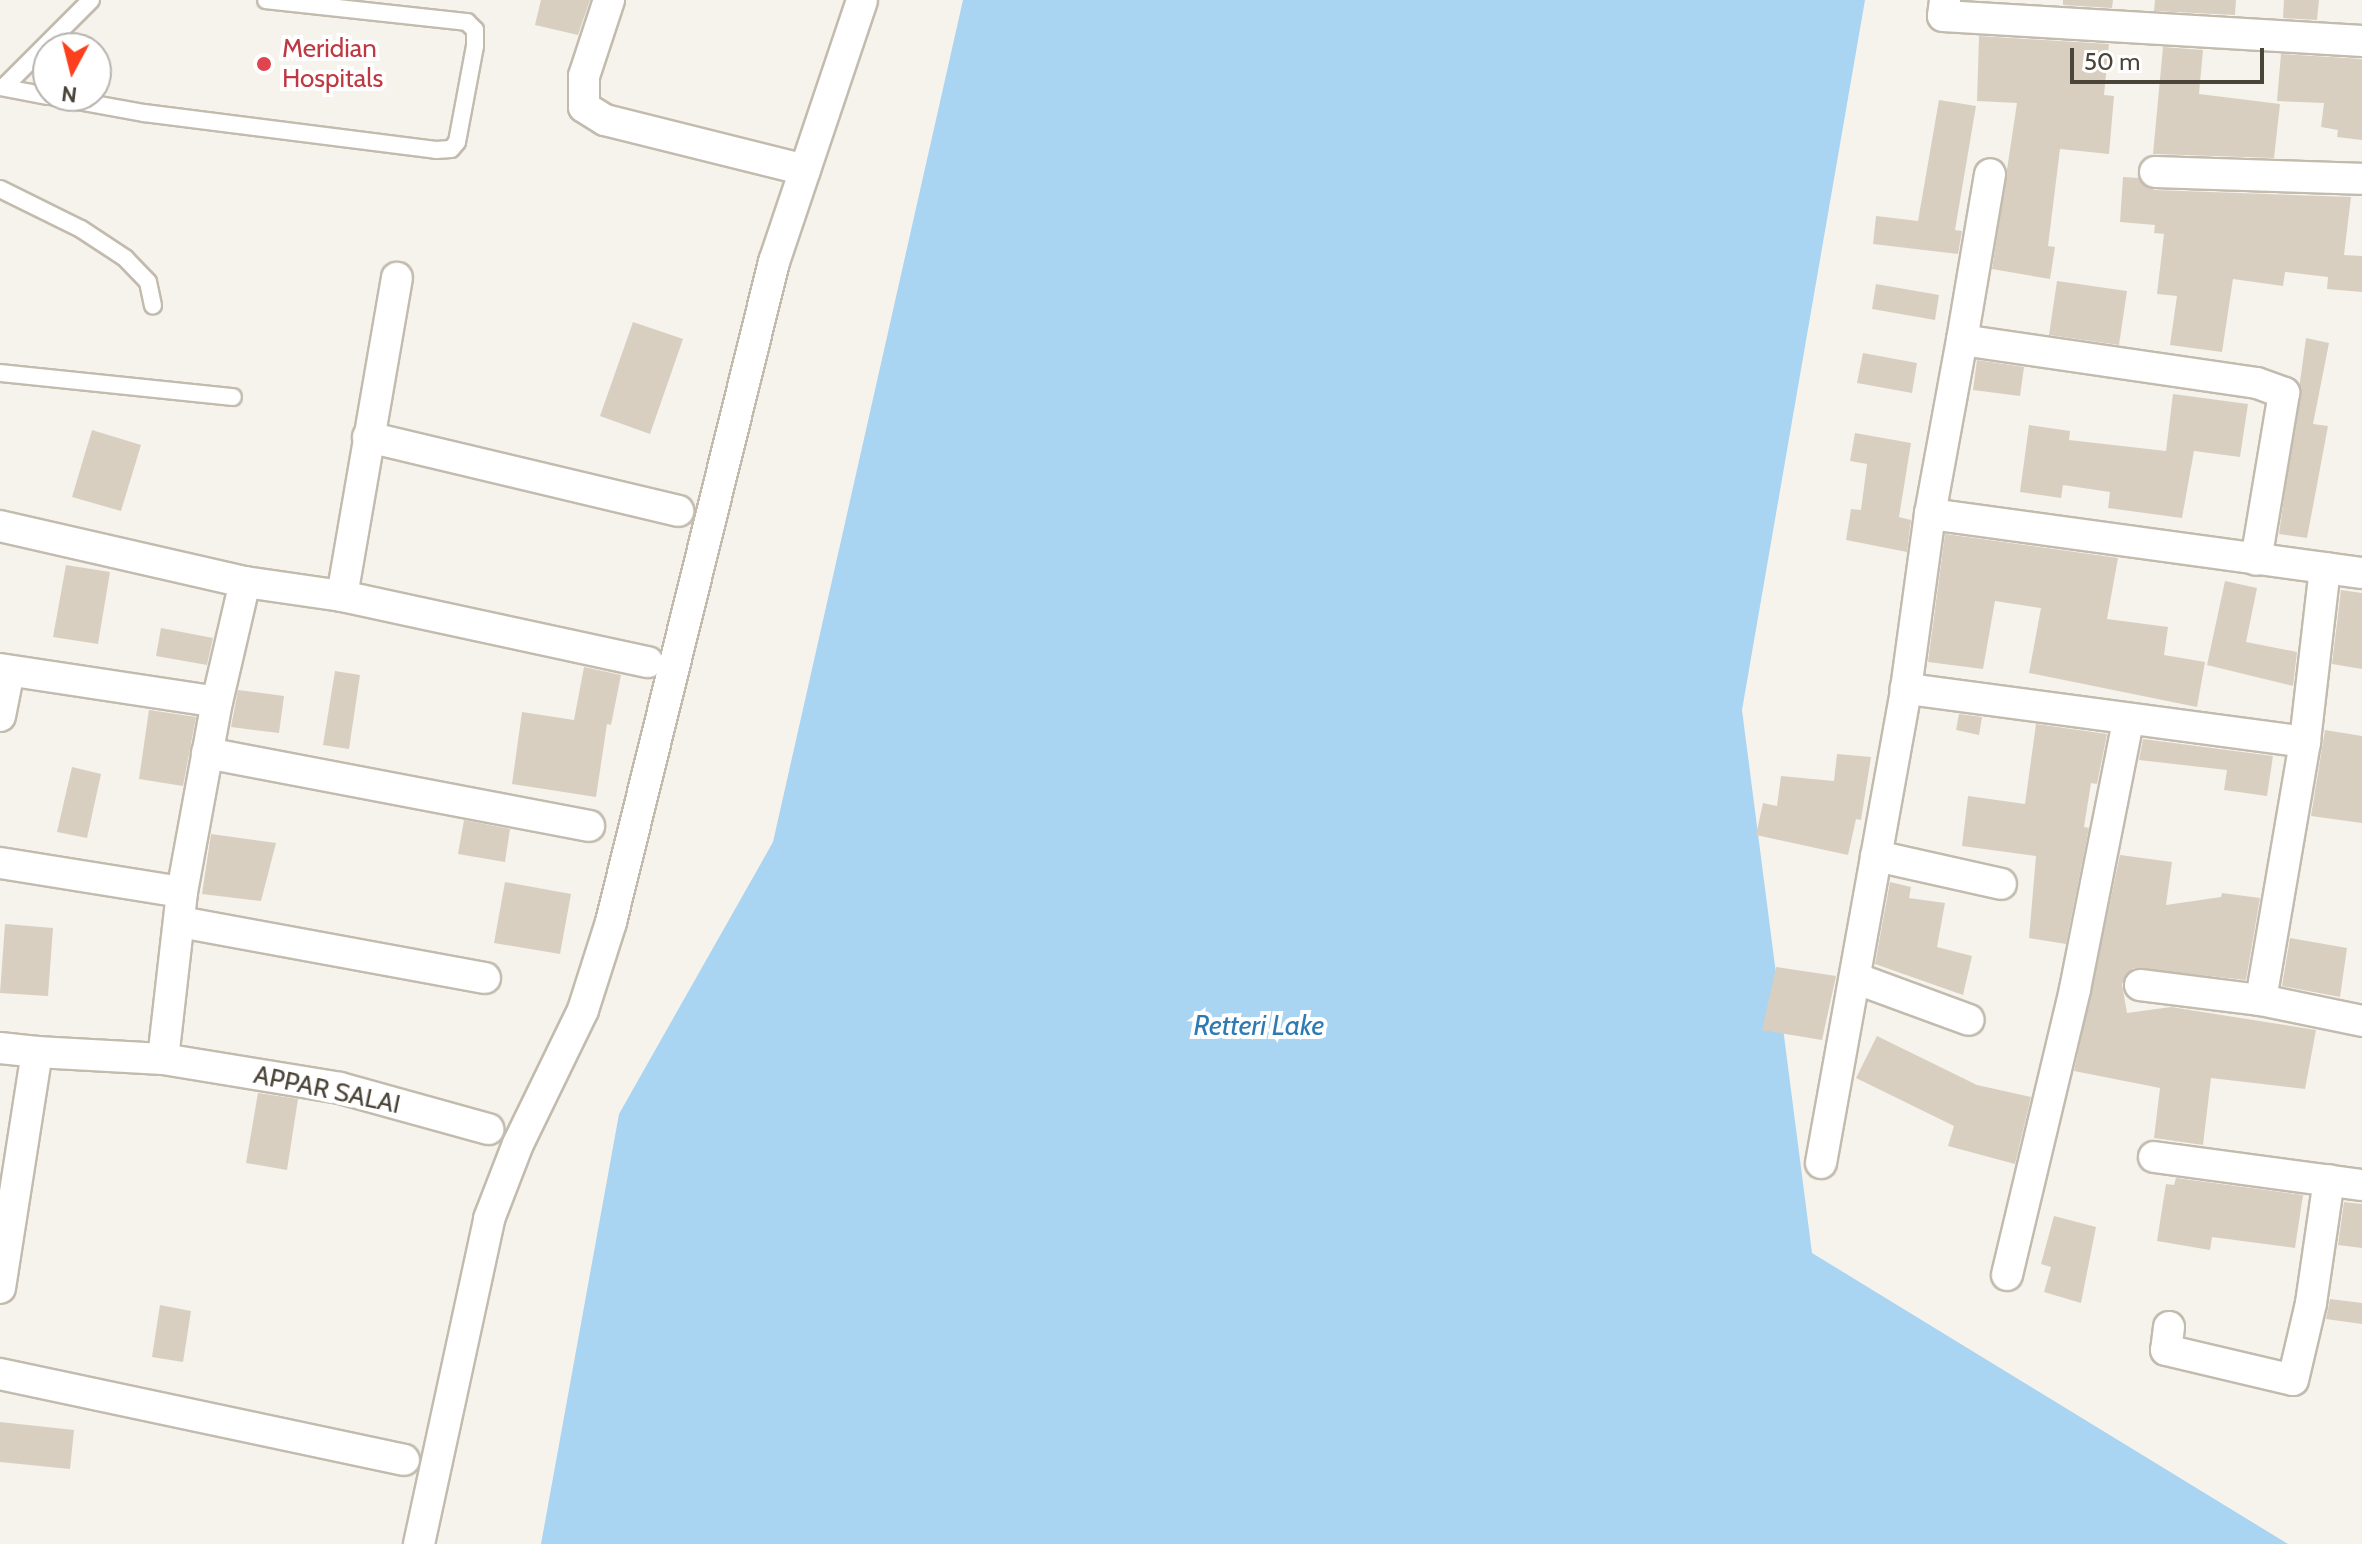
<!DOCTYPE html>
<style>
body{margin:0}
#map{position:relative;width:2362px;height:1544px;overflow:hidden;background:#f6f3ec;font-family:Cabin,sans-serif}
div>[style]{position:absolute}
.water>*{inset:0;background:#a9d4f2}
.building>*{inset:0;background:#d8cfc1}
.roads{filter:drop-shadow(2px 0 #c2bbae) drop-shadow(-2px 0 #c2bbae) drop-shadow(0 2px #c2bbae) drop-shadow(0 -2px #c2bbae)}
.service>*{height:16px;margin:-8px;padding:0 8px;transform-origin:8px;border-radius:8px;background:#fff}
.minor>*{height:30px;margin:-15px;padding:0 15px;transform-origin:15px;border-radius:15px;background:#fff}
.dots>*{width:22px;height:22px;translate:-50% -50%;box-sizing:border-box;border:4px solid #fff;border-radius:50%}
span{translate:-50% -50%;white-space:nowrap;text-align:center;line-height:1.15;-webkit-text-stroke:8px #fff;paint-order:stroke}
.health-label{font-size:26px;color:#be3a42}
.left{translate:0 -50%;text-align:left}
.street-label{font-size:26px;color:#4b4439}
.water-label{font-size:28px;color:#2e7ab2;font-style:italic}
.north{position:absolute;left:32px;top:32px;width:80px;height:80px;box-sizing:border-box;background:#fff;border:2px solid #b7b4b0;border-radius:50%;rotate:187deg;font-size:22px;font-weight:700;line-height:32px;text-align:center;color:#4b4439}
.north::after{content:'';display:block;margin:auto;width:28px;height:36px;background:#fc3f1d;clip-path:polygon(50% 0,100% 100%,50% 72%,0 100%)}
.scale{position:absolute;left:2070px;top:48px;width:194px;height:36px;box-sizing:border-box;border:4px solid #4b4439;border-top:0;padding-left:10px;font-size:24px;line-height:28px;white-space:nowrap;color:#4b4439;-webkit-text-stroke:6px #fff;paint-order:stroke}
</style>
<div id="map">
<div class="water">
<i style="clip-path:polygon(963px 0,1865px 0,1742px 710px,1812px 1253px,2288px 1544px,541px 1544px,619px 1114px,773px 842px)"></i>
</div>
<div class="building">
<i style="clip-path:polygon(541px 0,590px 0,578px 35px,535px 25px)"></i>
<i style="clip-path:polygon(2063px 0,2113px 0,2112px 8px,2063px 5px)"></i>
<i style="clip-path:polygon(2155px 0,2236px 0,2235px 15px,2154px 11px)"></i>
<i style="clip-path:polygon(2284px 0,2319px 0,2317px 20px,2283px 18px)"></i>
<i style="clip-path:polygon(1979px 36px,2109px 44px,2104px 95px,2114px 96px,2109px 154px,2060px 149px,2048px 246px,2055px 247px,2050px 279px,1992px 269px,2017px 103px,1977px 101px)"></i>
<i style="clip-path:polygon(2163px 47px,2203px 50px,2199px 94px,2280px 104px,2274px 158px,2153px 154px)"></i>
<i style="clip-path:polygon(2281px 54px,2362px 59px,2362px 140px,2337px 137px,2338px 130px,2321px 127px,2324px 103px,2277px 101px)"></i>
<i style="clip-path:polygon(1939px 100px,1976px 106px,1955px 230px,1962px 231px,1958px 254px,1873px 244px,1876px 216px,1918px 221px)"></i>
<i style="clip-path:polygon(2123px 177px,2139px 178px,2154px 190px,2351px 197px,2344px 255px,2362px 256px,2362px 292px,2327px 289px,2328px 277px,2285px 272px,2283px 286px,2233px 279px,2222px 352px,2170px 345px,2177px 296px,2157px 294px,2164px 234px,2154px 233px,2155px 225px,2120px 222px)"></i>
<i style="clip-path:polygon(2057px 281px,2127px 291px,2119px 345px,2049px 335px)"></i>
<i style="clip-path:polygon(1876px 284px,1939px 295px,1935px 320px,1872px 309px)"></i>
<i style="clip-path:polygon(633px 322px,683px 339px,650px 434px,600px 416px)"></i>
<i style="clip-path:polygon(2306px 338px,2329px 343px,2313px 424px,2328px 426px,2307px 538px,2279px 534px)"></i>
<i style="clip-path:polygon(1863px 353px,1917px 363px,1912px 393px,1857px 383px)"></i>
<i style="clip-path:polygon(1977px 360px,2024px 367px,2020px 396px,1973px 390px)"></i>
<i style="clip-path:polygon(2173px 394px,2248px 404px,2240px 457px,2194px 451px,2182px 518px,2108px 508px,2110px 492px,2063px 485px,2061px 498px,2020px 492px,2029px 425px,2070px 431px,2069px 440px,2166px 451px)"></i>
<i style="clip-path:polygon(92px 430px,141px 445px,121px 511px,72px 497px)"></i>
<i style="clip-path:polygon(1855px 433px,1911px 443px,1899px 517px,1911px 520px,1907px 552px,1846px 540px,1851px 509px,1861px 510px,1867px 464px,1850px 461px)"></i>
<i style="clip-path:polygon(1945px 534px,2118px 558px,2107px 619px,2168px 627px,2164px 655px,2205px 662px,2197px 707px,2029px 673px,2041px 608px,1995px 601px,1983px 669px,1928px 662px)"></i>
<i style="clip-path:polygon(66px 565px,110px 572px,98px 644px,53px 637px)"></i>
<i style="clip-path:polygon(2225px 581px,2257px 588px,2246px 642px,2297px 652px,2293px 686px,2207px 665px)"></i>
<i style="clip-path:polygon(2341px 590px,2362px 593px,2362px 669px,2332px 664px)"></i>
<i style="clip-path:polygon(161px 628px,213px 638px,207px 665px,156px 656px)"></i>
<i style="clip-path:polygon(584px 667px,621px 675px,611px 725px,607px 724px,596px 797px,512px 784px,522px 712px,574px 720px)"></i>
<i style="clip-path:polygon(335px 671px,360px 675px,349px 749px,323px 745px)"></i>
<i style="clip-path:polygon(238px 690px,284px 696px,279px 733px,231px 727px)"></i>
<i style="clip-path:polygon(149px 710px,196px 717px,183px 786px,139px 779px)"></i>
<i style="clip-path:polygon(1959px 714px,1982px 717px,1979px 735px,1956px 730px)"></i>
<i style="clip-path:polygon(2036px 724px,2107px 734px,2097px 784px,2091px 783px,2084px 827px,2089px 828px,2066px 944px,2029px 938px,2036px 856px,1962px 846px,1968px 796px,2025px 804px)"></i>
<i style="clip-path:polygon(2325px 730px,2362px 736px,2362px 823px,2311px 816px)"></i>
<i style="clip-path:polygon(2143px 739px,2273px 756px,2267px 796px,2224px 790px,2227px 770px,2139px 760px)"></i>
<i style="clip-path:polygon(1837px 754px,1871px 757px,1861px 820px,1856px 819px,1848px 855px,1756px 835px,1763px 803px,1777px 806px,1781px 776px,1834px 781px)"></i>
<i style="clip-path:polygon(72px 767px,101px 774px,87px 838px,57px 832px)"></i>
<i style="clip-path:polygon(464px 820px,510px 829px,505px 862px,458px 854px)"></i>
<i style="clip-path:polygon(211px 834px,276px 843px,261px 901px,202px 894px)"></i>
<i style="clip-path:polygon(2120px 855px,2172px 862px,2166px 905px,2221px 897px,2222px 893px,2260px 898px,2246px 980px,2133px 968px,2122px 984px,2127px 1013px,2171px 1007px,2316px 1030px,2305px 1089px,2211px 1078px,2203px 1145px,2154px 1138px,2160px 1088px,2074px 1071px)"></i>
<i style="clip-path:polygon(505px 882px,571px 894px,560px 954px,494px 943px)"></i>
<i style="clip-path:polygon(1890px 882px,1911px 887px,1909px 898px,1945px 903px,1937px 947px,1972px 956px,1963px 995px,1875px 964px)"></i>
<i style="clip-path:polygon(5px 924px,53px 928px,48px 996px,0 993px)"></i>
<i style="clip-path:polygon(2290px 938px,2347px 948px,2340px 997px,2282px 986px)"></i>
<i style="clip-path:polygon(1776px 967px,1836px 976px,1822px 1040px,1762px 1030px)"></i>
<i style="clip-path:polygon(1877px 1036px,1977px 1085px,2031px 1097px,2015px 1164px,1948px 1146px,1954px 1126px,1856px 1078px)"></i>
<i style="clip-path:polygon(258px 1093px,298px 1099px,287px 1170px,246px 1163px)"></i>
<i style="clip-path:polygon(2176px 1178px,2303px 1195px,2295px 1248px,2212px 1237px,2210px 1250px,2157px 1241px,2166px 1184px,2174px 1185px)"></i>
<i style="clip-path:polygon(2344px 1202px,2362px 1204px,2362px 1248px,2338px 1245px)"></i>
<i style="clip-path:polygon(2054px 1216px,2096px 1227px,2081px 1303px,2044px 1292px,2051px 1267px,2041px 1264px)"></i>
<i style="clip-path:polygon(2330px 1299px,2362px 1303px,2362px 1324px,2326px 1319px)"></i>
<i style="clip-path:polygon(160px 1305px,191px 1311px,183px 1362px,152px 1357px)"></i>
<i style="clip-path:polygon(0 1422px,74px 1430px,70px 1469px,0 1462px)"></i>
</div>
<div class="roads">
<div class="service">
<i style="left:0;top:87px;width:49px;rotate:10.6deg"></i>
<i style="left:4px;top:87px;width:123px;rotate:-45deg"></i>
<i style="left:50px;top:96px;width:96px;rotate:10.3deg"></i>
<i style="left:144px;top:113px;width:294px;rotate:7.2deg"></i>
<i style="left:436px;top:150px;width:15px;rotate:-4deg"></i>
<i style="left:451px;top:149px;width:9px;rotate:-49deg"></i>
<i style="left:457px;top:142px;width:98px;rotate:-79.4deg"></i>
<i style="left:475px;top:46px;width:16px;rotate:-90deg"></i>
<i style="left:475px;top:30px;width:11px;rotate:-135deg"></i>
<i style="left:467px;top:22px;width:202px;rotate:-173.8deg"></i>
<i style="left:0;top:189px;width:90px;rotate:26.3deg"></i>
<i style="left:81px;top:229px;width:53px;rotate:33.4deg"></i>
<i style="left:125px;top:258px;width:33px;rotate:46deg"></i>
<i style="left:148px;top:282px;width:24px;rotate:78deg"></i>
<i style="left:0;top:373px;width:234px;rotate:5.9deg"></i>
</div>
<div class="minor">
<i style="left:609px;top:0;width:80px;rotate:108.2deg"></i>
<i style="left:584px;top:76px;width:31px;rotate:90deg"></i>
<i style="left:584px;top:107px;width:25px;rotate:32deg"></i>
<i style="left:605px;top:120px;width:206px;rotate:14deg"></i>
<i style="left:1945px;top:0;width:16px;rotate:97deg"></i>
<i style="left:1943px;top:16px;width:420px;rotate:3.4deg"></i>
<i style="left:2155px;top:172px;width:207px;rotate:1.9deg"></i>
<i style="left:1962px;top:340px;width:168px;rotate:-80.4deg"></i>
<i style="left:368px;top:437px;width:319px;rotate:13.4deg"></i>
<i style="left:1930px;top:514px;width:177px;rotate:-79.6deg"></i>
<i style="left:1962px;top:340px;width:298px;rotate:8.3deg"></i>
<i style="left:2257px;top:383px;width:29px;rotate:20deg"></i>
<i style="left:2284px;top:393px;width:169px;rotate:99.5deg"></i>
<i style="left:0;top:526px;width:251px;rotate:12.9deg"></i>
<i style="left:2325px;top:568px;width:175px;rotate:96.6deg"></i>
<i style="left:2305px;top:742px;width:403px;rotate:-172.4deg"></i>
<i style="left:1906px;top:689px;width:177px;rotate:-82.2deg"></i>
<i style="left:1930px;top:514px;width:436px;rotate:7.8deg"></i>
<i style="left:342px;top:596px;width:323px;rotate:-80.2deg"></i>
<i style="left:0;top:669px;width:219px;rotate:8.6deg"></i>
<i style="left:0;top:716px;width:46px;rotate:-78.7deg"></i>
<i style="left:2305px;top:742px;width:262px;rotate:99.7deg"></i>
<i style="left:2261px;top:1000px;width:103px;rotate:11.7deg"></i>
<i style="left:207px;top:753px;width:389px;rotate:10.8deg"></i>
<i style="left:1876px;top:856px;width:128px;rotate:12.6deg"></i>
<i style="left:0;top:863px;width:184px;rotate:9.1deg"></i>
<i style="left:180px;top:922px;width:310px;rotate:10.4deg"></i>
<i style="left:1855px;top:978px;width:121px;rotate:20.2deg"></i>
<i style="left:2140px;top:985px;width:122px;rotate:7.1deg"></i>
<i style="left:0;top:1048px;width:37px;rotate:6deg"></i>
<i style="left:163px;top:1059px;width:168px;rotate:-83.5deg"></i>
<i style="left:182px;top:892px;width:193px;rotate:-79.6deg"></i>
<i style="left:217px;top:702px;width:123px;rotate:-76.9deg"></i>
<i style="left:245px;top:582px;width:98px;rotate:8.2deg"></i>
<i style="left:342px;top:596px;width:313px;rotate:12.2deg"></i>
<i style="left:2154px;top:1157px;width:210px;rotate:7.7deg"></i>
<i style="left:1821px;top:1163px;width:482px;rotate:-79.8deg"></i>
<i style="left:2007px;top:1275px;width:294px;rotate:-76.6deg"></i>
<i style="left:2075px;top:989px;width:273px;rotate:-78.8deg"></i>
<i style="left:0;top:1288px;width:239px;rotate:-81.1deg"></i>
<i style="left:37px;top:1052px;width:126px;rotate:3.2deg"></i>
<i style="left:163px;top:1059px;width:179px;rotate:9.3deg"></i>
<i style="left:340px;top:1088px;width:154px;rotate:15.5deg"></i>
<i style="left:2169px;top:1327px;width:23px;rotate:97deg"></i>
<i style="left:2166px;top:1350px;width:130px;rotate:13.3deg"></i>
<i style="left:2293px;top:1380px;width:79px;rotate:-76.8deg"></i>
<i style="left:2311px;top:1303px;width:124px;rotate:-81.7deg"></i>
<i style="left:0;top:1374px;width:413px;rotate:12deg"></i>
<i style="left:419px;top:1544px;width:332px;rotate:-77.8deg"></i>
<i style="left:489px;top:1219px;width:80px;rotate:-68.9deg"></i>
<i style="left:518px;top:1144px;width:149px;rotate:-64.1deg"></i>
<i style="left:583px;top:1010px;width:92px;rotate:-72.3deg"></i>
<i style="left:611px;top:922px;width:680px;rotate:-76.13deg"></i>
<i style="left:774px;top:262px;width:276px;rotate:-71.4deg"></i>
</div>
</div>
<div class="dots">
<i style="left:264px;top:64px;background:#e0444e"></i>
</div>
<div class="health-label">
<span class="left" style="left:282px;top:64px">Meridian<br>Hospitals</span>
</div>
<div class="street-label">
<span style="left:327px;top:1090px;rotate:12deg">APPAR SALAI</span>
</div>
<div class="water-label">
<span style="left:1259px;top:1025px">Retteri Lake</span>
</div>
<div class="north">N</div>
<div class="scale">50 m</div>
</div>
